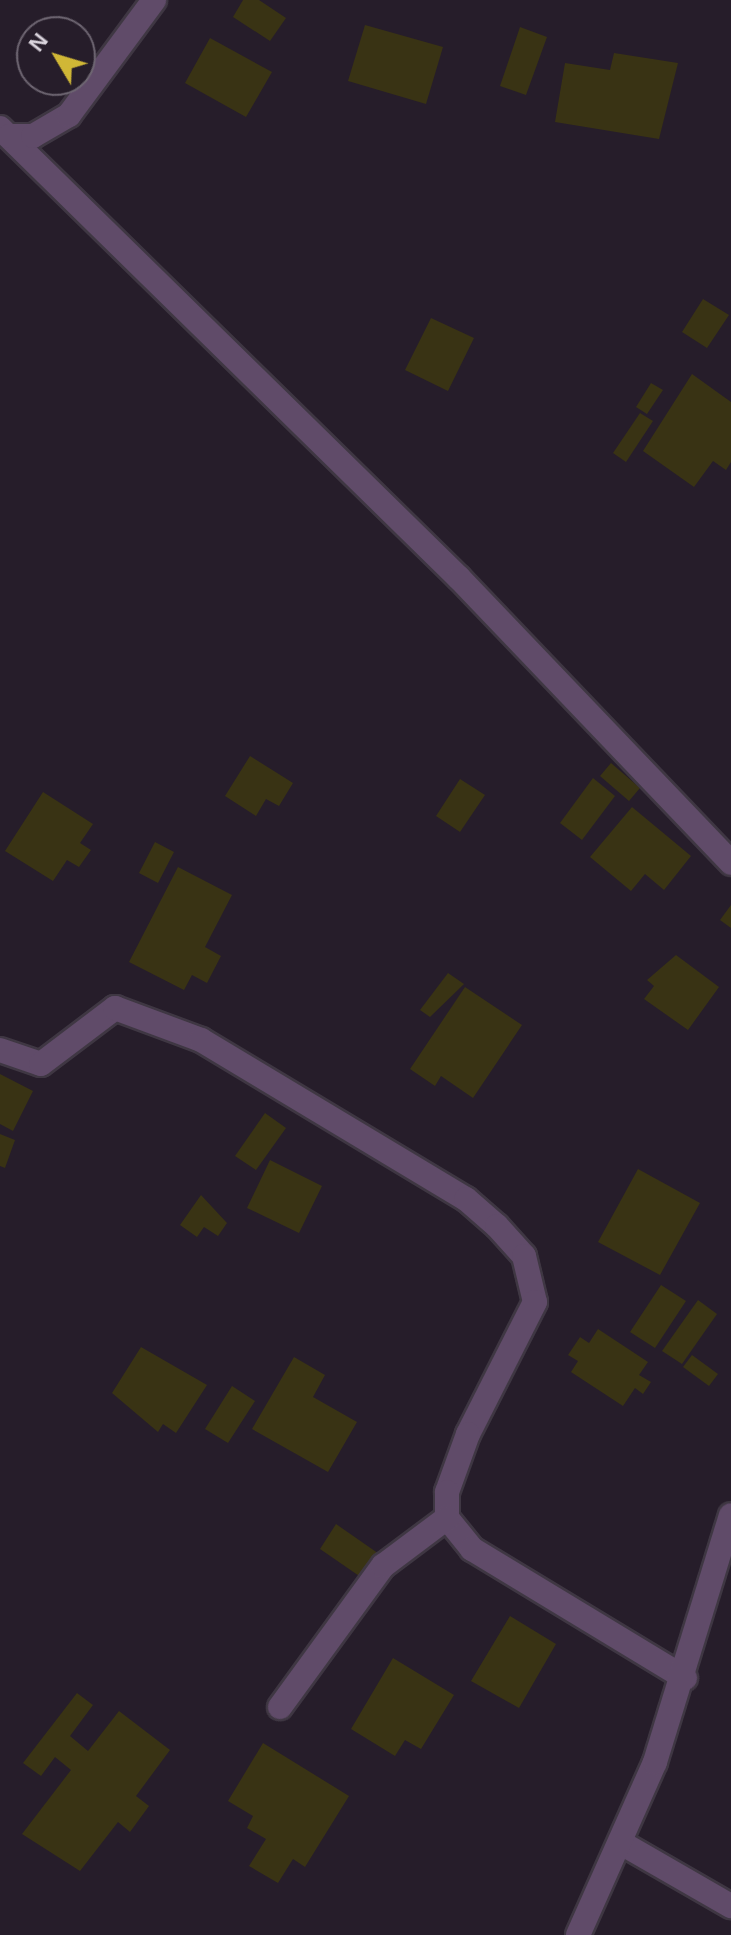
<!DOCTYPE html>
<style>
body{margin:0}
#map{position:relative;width:731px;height:1935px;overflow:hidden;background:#261d2a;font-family:Helvetica,sans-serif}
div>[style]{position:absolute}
.building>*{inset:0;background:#393314}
.roads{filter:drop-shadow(2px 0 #3f3743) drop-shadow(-2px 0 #3f3743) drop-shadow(0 2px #3f3743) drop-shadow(0 -2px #3f3743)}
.street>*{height:24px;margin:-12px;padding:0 12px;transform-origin:12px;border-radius:12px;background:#604b69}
span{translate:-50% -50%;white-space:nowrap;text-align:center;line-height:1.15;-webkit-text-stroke:7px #261d2a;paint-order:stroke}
.north{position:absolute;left:16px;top:16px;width:80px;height:80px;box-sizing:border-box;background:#261d2a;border:2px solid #6e6672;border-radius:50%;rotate:308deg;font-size:22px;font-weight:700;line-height:32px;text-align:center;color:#dad4dd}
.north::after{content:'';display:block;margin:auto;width:28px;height:36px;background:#d0b736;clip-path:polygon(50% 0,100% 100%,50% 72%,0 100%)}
</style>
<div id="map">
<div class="building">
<i style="clip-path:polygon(243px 0,259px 0,286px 18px,270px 41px,233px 17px)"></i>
<i style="clip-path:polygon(365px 25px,443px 47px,426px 104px,348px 81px)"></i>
<i style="clip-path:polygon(520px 27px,547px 37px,526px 95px,500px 86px)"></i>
<i style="clip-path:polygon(210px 38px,272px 72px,246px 117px,185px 83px)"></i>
<i style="clip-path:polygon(614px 53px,678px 63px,659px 139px,555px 122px,565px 63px,610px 70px)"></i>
<i style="clip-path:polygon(703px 299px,729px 315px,707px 348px,682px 332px)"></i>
<i style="clip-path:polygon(431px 318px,474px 338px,448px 391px,405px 370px)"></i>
<i style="clip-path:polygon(692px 374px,731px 402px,731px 462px,726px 470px,713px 461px,694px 487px,643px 451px)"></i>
<i style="clip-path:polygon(651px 383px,663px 390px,647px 414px,636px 407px)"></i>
<i style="clip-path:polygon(640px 413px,653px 421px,626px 462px,613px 453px)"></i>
<i style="clip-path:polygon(250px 756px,293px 783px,279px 806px,266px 799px,256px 816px,225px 796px)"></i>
<i style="clip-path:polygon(611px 763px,640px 788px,629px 801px,600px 776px)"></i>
<i style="clip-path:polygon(593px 778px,615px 796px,582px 840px,560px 823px)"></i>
<i style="clip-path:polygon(460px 779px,485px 795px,460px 832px,436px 816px)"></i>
<i style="clip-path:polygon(43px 792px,93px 824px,80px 843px,91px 850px,79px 867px,67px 860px,53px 881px,5px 851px)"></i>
<i style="clip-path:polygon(632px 807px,691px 856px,664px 890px,645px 874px,631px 891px,590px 857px)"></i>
<i style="clip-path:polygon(155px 842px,174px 852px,158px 883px,139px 873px)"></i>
<i style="clip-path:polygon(178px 867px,232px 895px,205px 947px,221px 956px,207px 983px,192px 975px,184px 990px,129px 962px)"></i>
<i style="clip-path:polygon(731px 905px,731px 928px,720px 920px)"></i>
<i style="clip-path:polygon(676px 955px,719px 987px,688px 1030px,644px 999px,654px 986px,647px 980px)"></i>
<i style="clip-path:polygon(448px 973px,464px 984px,430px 1017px,420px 1010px)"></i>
<i style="clip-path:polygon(465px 987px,522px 1025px,473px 1098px,441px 1076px,435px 1086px,410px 1069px)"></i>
<i style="clip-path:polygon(0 1074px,33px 1091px,13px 1131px,0 1124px)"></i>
<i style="clip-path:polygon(265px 1113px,286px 1128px,256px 1170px,235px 1156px)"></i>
<i style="clip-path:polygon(0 1134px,15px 1140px,5px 1168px,0 1166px)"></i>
<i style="clip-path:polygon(270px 1160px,322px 1186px,299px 1233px,247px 1208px)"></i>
<i style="clip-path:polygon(638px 1169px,700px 1203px,660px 1275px,598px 1242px)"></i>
<i style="clip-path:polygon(201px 1195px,227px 1223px,218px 1236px,204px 1227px,197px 1237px,180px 1225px)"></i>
<i style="clip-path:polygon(661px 1285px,686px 1301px,655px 1348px,630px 1332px)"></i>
<i style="clip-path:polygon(698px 1300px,717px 1314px,682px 1364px,662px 1351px)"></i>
<i style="clip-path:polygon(598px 1329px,648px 1362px,639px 1375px,651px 1382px,643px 1394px,635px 1388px,623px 1406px,571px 1372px,578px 1361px,568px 1355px,580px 1337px,589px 1343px)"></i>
<i style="clip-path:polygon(141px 1347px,207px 1385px,176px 1433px,163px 1424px,158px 1432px,112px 1393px)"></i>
<i style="clip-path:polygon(692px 1355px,718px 1374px,709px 1386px,683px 1367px)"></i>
<i style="clip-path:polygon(294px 1357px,325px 1375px,313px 1397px,357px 1422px,328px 1472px,252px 1429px)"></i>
<i style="clip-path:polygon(232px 1386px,255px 1401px,228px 1443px,205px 1429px)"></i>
<i style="clip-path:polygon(336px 1524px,382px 1556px,365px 1580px,320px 1549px)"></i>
<i style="clip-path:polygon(510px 1616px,556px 1644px,519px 1708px,471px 1681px)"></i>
<i style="clip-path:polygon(393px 1658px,454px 1695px,421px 1749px,405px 1740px,395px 1756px,351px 1729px)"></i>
<i style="clip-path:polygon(77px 1693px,93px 1705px,70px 1736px,88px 1751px,119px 1711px,170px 1750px,136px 1796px,149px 1806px,130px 1832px,118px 1822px,80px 1871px,22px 1834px,71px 1770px,55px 1757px,41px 1776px,23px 1763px)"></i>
<i style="clip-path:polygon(263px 1743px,349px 1796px,305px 1867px,293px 1859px,278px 1883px,249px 1866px,266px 1839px,247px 1828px,253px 1816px,228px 1801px)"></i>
</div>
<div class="roads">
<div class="street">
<i style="left:0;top:128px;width:643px;rotate:44.43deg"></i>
<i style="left:459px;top:578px;width:394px;rotate:46.3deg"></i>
<i style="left:9px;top:136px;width:24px"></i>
<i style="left:33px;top:136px;width:42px;rotate:-30.3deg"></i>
<i style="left:69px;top:115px;width:143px;rotate:-53.5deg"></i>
<i style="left:0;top:1050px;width:43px;rotate:18.9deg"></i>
<i style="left:41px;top:1064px;width:93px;rotate:-37.1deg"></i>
<i style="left:115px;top:1008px;width:92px;rotate:20.4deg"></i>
<i style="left:201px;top:1040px;width:309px;rotate:31deg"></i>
<i style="left:466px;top:1199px;width:41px;rotate:41.1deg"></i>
<i style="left:497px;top:1226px;width:40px;rotate:48deg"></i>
<i style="left:524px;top:1256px;width:47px;rotate:76.6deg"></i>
<i style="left:535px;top:1302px;width:148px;rotate:116.9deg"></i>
<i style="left:468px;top:1434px;width:62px;rotate:109.9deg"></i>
<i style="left:447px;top:1492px;width:26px;rotate:90deg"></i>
<i style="left:447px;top:1518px;width:40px;rotate:51deg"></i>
<i style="left:472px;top:1549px;width:249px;rotate:31.2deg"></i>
<i style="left:280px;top:1707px;width:175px;rotate:-53.9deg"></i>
<i style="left:383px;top:1566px;width:80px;rotate:-36.9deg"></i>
<i style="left:623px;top:1844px;width:125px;rotate:29.9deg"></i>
<i style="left:578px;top:1935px;width:189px;rotate:-66deg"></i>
<i style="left:655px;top:1762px;width:258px;rotate:-72.9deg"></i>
</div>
</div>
<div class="north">N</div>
</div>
